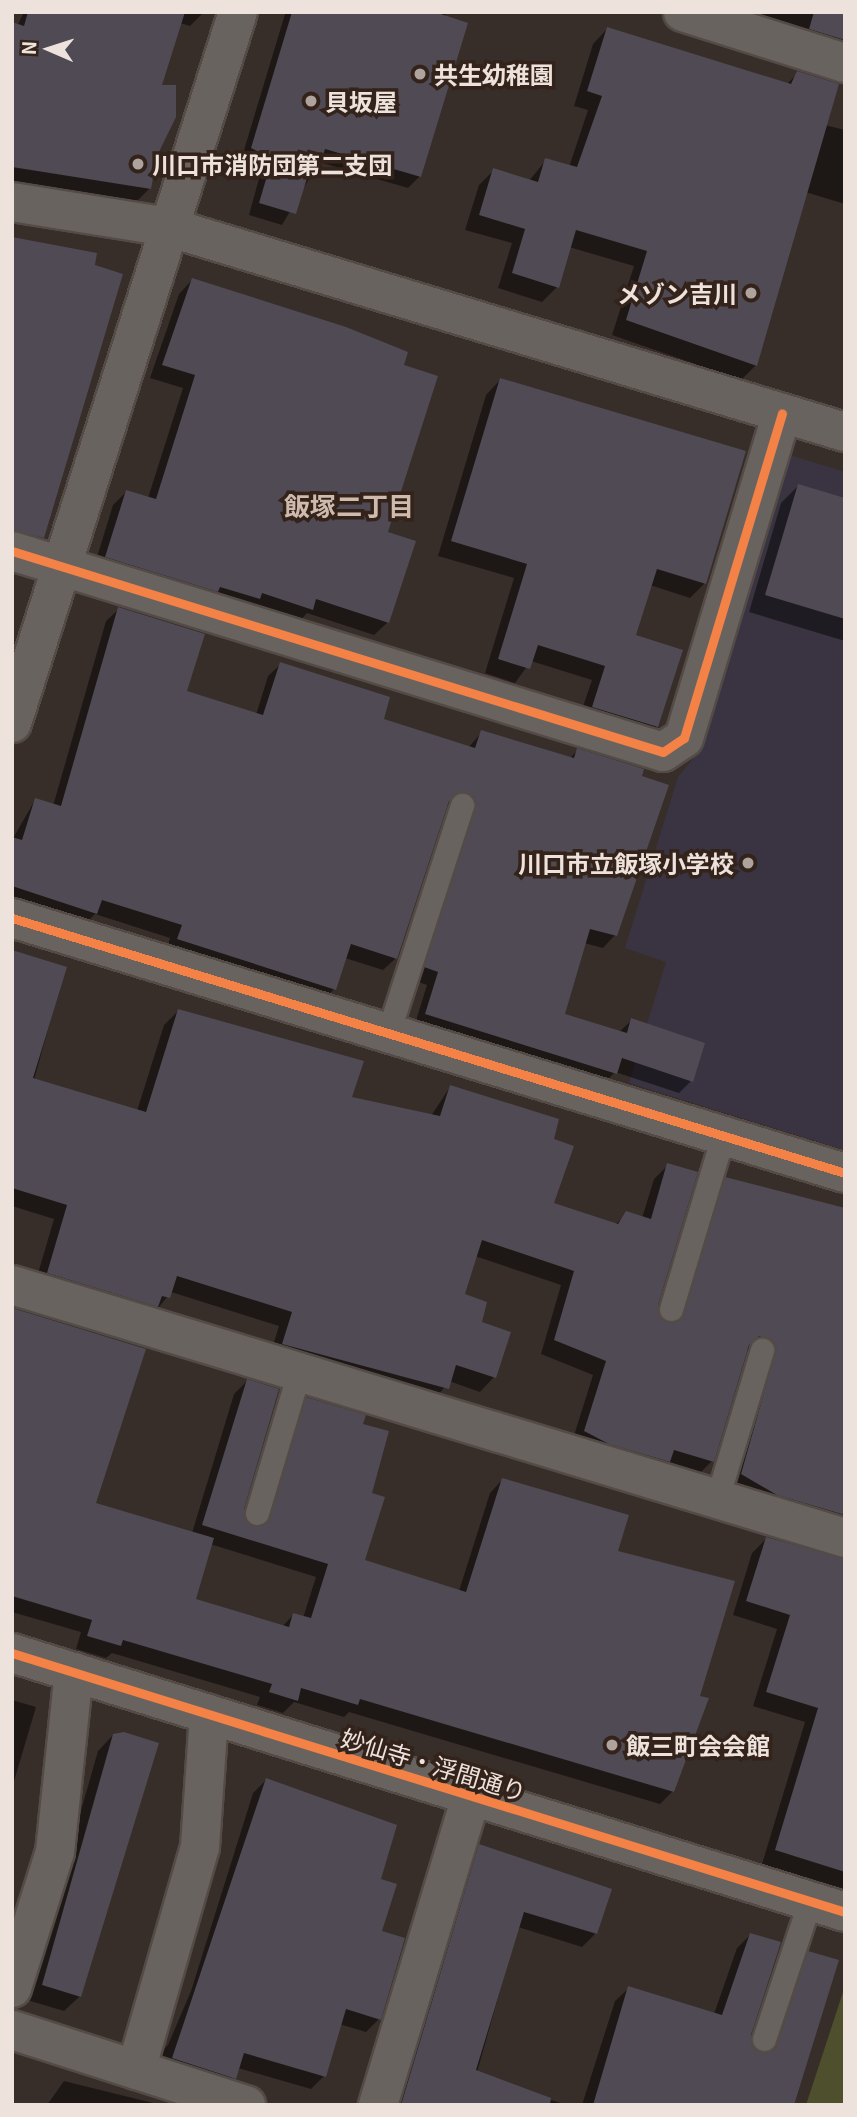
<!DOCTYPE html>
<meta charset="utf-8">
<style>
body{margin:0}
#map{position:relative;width:857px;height:2117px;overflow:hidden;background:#372e29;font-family:Georgia,"Noto Sans JP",serif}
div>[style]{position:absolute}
.education>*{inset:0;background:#3a3442}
.green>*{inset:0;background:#4e4f2c}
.shadow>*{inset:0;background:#0007}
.building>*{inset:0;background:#4f4a53}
.roads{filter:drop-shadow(2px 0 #544b47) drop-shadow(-2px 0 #544b47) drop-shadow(0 2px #544b47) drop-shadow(0 -2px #544b47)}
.lane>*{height:23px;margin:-11.5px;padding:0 11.5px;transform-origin:11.5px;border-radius:11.5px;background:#69635f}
.street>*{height:38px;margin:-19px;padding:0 19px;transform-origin:19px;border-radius:19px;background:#69635f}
.secondary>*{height:38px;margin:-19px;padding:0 19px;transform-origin:19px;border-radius:19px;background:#69635f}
.cycleway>*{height:9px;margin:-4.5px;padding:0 4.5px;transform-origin:4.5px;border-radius:4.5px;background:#f48246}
.dots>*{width:19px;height:19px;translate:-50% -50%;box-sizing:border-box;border:4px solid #33231a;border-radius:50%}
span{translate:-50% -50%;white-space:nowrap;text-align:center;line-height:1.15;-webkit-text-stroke:7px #33231a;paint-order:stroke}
.poi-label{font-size:24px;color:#eee2dc;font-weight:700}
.left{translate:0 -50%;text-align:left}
.right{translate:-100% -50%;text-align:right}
.street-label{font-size:24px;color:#eee2dc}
.neighbourhood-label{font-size:26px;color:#cfbaae;font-weight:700}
.frame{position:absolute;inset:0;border:14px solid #eee2dc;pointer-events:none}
.north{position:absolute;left:14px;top:14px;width:70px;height:70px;-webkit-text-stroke:5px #33231a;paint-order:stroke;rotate:273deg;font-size:19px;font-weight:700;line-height:28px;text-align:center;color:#eee2dc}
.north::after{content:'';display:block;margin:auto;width:24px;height:32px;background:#eee2dc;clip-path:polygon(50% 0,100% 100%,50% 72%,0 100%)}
</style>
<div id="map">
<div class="education">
<i style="clip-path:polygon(786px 454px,845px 472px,845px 1150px,629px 1083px,666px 962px,625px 948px,678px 777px,691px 761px)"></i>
</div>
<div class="green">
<i style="clip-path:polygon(845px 1986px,845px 2105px,806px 2105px)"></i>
</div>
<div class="shadow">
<i style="clip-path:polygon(24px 12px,204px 12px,190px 26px,180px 23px,159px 87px,150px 188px,136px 202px,12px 182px,12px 37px)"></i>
<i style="clip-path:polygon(446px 12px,420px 176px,408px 188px,319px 162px,282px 225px,249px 215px,261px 171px,241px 160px,285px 14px)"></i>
<i style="clip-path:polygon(718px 12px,845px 12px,845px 55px)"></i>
<i style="clip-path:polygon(607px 29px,787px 84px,798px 73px,825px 125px,845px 130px,845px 204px,805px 192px,756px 365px,741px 380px,612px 335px,634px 266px,569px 247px,557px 287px,542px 302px,498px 288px,512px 243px,465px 230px,479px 185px,494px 170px,529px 181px,546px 160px,569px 167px,588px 110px,574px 106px,593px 44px)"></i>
<i style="clip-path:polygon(12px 243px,93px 266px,43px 537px,31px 549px,12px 543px)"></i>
<i style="clip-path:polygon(192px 280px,402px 366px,386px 533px,388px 622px,374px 635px,307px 613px,298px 623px,93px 570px,113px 505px,126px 492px,148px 498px,183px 388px,150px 378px,179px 294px)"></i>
<i style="clip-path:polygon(500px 380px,744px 452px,704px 584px,690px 598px,650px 585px,634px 636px,681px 651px,656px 727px,642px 741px,578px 721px,592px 680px,531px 661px,515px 683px,485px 673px,514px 578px,438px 556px,486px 395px)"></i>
<i style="clip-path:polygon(798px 486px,845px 500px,845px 641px,749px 612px,781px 503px)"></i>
<i style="clip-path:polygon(119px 609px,185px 692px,256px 715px,268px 676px,281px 664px,382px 720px,468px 748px,482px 732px,570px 758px,578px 750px,615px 935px,603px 948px,584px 943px,563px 1016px,619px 1032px,632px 1020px,691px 1081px,679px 1093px,615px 1072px,602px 1086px,414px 1027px,427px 985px,413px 980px,453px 803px,445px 807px,396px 958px,383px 970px,345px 958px,334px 989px,322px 1002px,166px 952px,170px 938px,95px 914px,83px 926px,12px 903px,12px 840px,35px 800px,53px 806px,106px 621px)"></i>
<i style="clip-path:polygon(12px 952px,65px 968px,34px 1080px,137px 1111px,164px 1025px,178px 1011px,350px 1098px,431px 1116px,450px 1087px,552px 1140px,552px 1204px,615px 1225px,627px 1213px,642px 1218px,654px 1179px,668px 1165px,656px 1305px,666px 1324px,673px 1321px,712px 1193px,726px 1179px,845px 1213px,845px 1539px,728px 1488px,758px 1354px,746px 1350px,712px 1461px,698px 1475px,571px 1445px,593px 1375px,541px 1354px,561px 1285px,475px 1256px,463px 1296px,480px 1323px,509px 1333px,494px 1377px,480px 1392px,449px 1381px,433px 1402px,269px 1358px,279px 1326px,171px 1292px,155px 1312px,34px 1287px,54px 1219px,12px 1206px)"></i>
<i style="clip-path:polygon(evenodd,12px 1310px,93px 1504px,192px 1533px,234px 1394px,247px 1381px,242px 1509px,252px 1528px,260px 1524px,294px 1412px,307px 1399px,361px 1425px,370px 1494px,363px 1561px,459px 1591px,490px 1493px,502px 1480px,616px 1552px,697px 1697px,673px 1791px,660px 1804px,349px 1712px,344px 1717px,294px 1702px,283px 1713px,257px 1705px,260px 1697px,112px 1653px,106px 1658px,76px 1649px,81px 1632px,12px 1612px,12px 1310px,210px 1544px,316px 1577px,303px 1618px,293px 1615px,282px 1627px,193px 1601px,210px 1544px)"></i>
<i style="clip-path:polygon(766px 1539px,845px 1560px,845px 1889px,762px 1864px,805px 1722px,753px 1706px,777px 1629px,733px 1615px,752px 1553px)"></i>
<i style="clip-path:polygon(12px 1700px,36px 1707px,12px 1788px)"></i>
<i style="clip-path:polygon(113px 1735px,80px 1996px,64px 2011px,27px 2000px,98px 1751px)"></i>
<i style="clip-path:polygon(266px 1780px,380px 1932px,379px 2019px,366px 2032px,339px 2024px,324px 2076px,311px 2089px,238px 2068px,222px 2091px,156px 2057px,168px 2045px,191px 1991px,253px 1793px)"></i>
<i style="clip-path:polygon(480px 1846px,596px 1933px,582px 1947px,518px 1927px,476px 2076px,567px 2105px,392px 2105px,466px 1860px)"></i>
<i style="clip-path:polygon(750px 1935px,753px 2050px,766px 2054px,795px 1966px,809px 1953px,792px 2105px,582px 2105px,615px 2001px,629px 1988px,714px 2014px,737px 1948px)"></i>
<i style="clip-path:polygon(64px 2081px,161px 2105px,47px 2105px)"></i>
</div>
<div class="building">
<i style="clip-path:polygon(28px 12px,185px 12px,162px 85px,176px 85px,176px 117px,157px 156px,151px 189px,12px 167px,12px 22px,24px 26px)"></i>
<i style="clip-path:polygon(292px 12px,435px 12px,468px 23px,421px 177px,325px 149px,320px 164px,312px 162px,296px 214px,259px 203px,272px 159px,251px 148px)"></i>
<i style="clip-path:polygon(814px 12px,845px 12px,845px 40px,809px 29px)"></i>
<i style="clip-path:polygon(607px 27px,791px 84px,797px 71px,839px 84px,757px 366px,626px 320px,647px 251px,576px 230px,559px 288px,512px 273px,525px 229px,479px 215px,493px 168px,538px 182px,545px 158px,577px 167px,602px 96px,587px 91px)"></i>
<i style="clip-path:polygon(12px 237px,97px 253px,95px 265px,123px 274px,44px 538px,12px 530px)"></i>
<i style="clip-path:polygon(192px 278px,346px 327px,408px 352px,404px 365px,438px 376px,388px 532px,416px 541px,389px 623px,316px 599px,313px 610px,262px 593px,260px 599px,220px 587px,218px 592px,105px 557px,126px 490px,156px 499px,195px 375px,162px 365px)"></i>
<i style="clip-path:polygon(500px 378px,746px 451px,706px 584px,657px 569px,636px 635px,683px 650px,658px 727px,592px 707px,605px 666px,538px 645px,530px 669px,498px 659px,527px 564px,451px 541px)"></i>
<i style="clip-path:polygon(798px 484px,845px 498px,845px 619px,765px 595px)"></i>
<i style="clip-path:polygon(118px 607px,205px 634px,187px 691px,263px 715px,280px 662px,390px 697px,384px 719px,475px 748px,481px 730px,574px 758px,577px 748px,644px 769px,642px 776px,669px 785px,617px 936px,590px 929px,565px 1014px,627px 1033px,631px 1018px,705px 1043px,693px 1082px,622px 1058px,617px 1074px,425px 1014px,438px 972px,424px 967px,475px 809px,466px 792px,449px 801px,397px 959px,351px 944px,336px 990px,177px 939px,182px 925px,102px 900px,97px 914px,12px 886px,12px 837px,22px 840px,35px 798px,61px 806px)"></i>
<i style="clip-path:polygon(12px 950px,67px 967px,33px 1078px,146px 1112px,178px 1009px,364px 1061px,352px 1097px,440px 1116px,450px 1085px,559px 1119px,554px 1139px,574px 1146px,554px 1203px,618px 1224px,626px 1211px,651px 1219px,667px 1163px,698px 1172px,658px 1305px,666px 1322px,684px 1313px,725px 1177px,845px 1208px,845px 1515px,777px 1495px,741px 1474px,775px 1354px,772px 1340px,759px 1336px,749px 1345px,714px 1462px,674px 1450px,670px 1462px,609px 1444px,584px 1431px,606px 1361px,554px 1340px,574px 1271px,482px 1240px,465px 1294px,487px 1302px,482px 1322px,511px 1332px,496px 1378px,456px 1365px,449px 1389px,282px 1344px,292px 1312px,177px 1276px,170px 1298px,162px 1296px,158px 1307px,47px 1273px,67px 1205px,12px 1188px)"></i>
<i style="clip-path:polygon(12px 1308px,146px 1349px,96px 1503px,214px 1538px,196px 1599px,289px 1627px,293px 1613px,311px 1618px,328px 1564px,202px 1525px,247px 1379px,279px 1389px,244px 1509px,252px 1526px,270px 1517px,306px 1397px,366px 1415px,363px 1424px,389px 1431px,372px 1493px,385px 1497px,365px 1560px,466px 1592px,502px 1478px,629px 1515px,618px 1551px,735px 1581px,700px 1696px,709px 1698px,674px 1792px,360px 1699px,358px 1705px,301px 1688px,298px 1701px,269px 1692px,272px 1684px,123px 1640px,121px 1646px,87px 1636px,92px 1620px,12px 1596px)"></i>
<i style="clip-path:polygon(766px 1537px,845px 1559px,845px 1872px,775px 1850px,818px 1708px,766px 1692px,790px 1615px,746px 1601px)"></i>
<i style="clip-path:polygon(124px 1732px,159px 1743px,81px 1997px,42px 1985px,113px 1734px)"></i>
<i style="clip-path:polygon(266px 1778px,397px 1825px,381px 1879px,397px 1884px,382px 1931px,405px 1938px,381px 2020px,346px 2009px,326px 2077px,244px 2053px,236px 2079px,172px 2058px)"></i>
<i style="clip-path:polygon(479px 1844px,612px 1889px,597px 1934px,524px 1912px,476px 2070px,551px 2098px,550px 2105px,401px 2105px)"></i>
<i style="clip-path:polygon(750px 1933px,781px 1942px,751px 2035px,760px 2052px,777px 2043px,808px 1951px,839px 1960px,794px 2105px,593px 2105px,628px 1986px,722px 2015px)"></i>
</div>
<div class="roads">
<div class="lane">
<i style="left:388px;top:1033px;width:240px;rotate:-72deg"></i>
<i style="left:671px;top:1309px;width:181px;rotate:-73.3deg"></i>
<i style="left:717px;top:1499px;width:156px;rotate:-73.2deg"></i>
<i style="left:257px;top:1513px;width:147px;rotate:-73.4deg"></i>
<i style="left:764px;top:2039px;width:145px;rotate:-71.6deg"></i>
</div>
<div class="street">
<i style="left:683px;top:12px;width:170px;rotate:17.5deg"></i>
<i style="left:12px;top:551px;width:681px;rotate:17.16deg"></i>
<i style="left:663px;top:752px;width:25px;rotate:-34deg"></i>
<i style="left:684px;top:738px;width:339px;rotate:-73.2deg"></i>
<i style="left:12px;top:1285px;width:871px;rotate:16.89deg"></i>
<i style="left:12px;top:1988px;width:143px;rotate:-72.5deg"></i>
<i style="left:55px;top:1852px;width:181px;rotate:-84deg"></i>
<i style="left:12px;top:2030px;width:246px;rotate:17.8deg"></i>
<i style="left:136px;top:2070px;width:232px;rotate:-74deg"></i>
<i style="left:200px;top:1847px;width:133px;rotate:-86.1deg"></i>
<i style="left:378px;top:2105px;width:323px;rotate:-73.2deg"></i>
</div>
<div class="secondary">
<i style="left:12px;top:202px;width:158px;rotate:9.1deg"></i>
<i style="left:168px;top:227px;width:707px;rotate:16.85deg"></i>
<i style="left:12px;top:723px;width:746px;rotate:-72.37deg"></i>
<i style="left:12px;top:918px;width:871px;rotate:17.02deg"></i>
<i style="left:12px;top:1653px;width:872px;rotate:17.27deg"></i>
</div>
</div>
<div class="cycleway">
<i style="left:12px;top:551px;width:681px;rotate:17.16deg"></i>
<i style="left:663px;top:752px;width:25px;rotate:-34deg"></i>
<i style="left:684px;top:738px;width:339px;rotate:-73.2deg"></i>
<i style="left:12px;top:918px;width:871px;rotate:17.02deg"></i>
<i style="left:12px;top:1653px;width:872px;rotate:17.27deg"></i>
</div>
<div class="dots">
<i style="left:420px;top:74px;background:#aea39d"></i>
<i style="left:311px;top:101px;background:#aea39d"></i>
<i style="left:138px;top:164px;background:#aea39d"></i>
<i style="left:751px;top:293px;background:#aea39d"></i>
<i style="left:748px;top:863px;background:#aea39d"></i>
<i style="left:612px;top:1745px;background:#aea39d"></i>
</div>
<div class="poi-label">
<span class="left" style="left:434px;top:74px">共生幼稚園</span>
<span class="left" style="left:325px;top:101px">貝坂屋</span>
<span class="left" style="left:152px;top:164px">川口市消防団第二支団</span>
<span class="right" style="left:737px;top:293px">メゾン吉川</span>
<span class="right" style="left:734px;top:863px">川口市立飯塚小学校</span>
<span class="left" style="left:626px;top:1745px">飯三町会会館</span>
</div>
<div class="street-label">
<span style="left:434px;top:1764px;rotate:17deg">妙仙寺・浮間通り</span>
</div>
<div class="neighbourhood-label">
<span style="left:349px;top:505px">飯塚二丁目</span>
</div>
<div class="frame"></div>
<div class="north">N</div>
</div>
